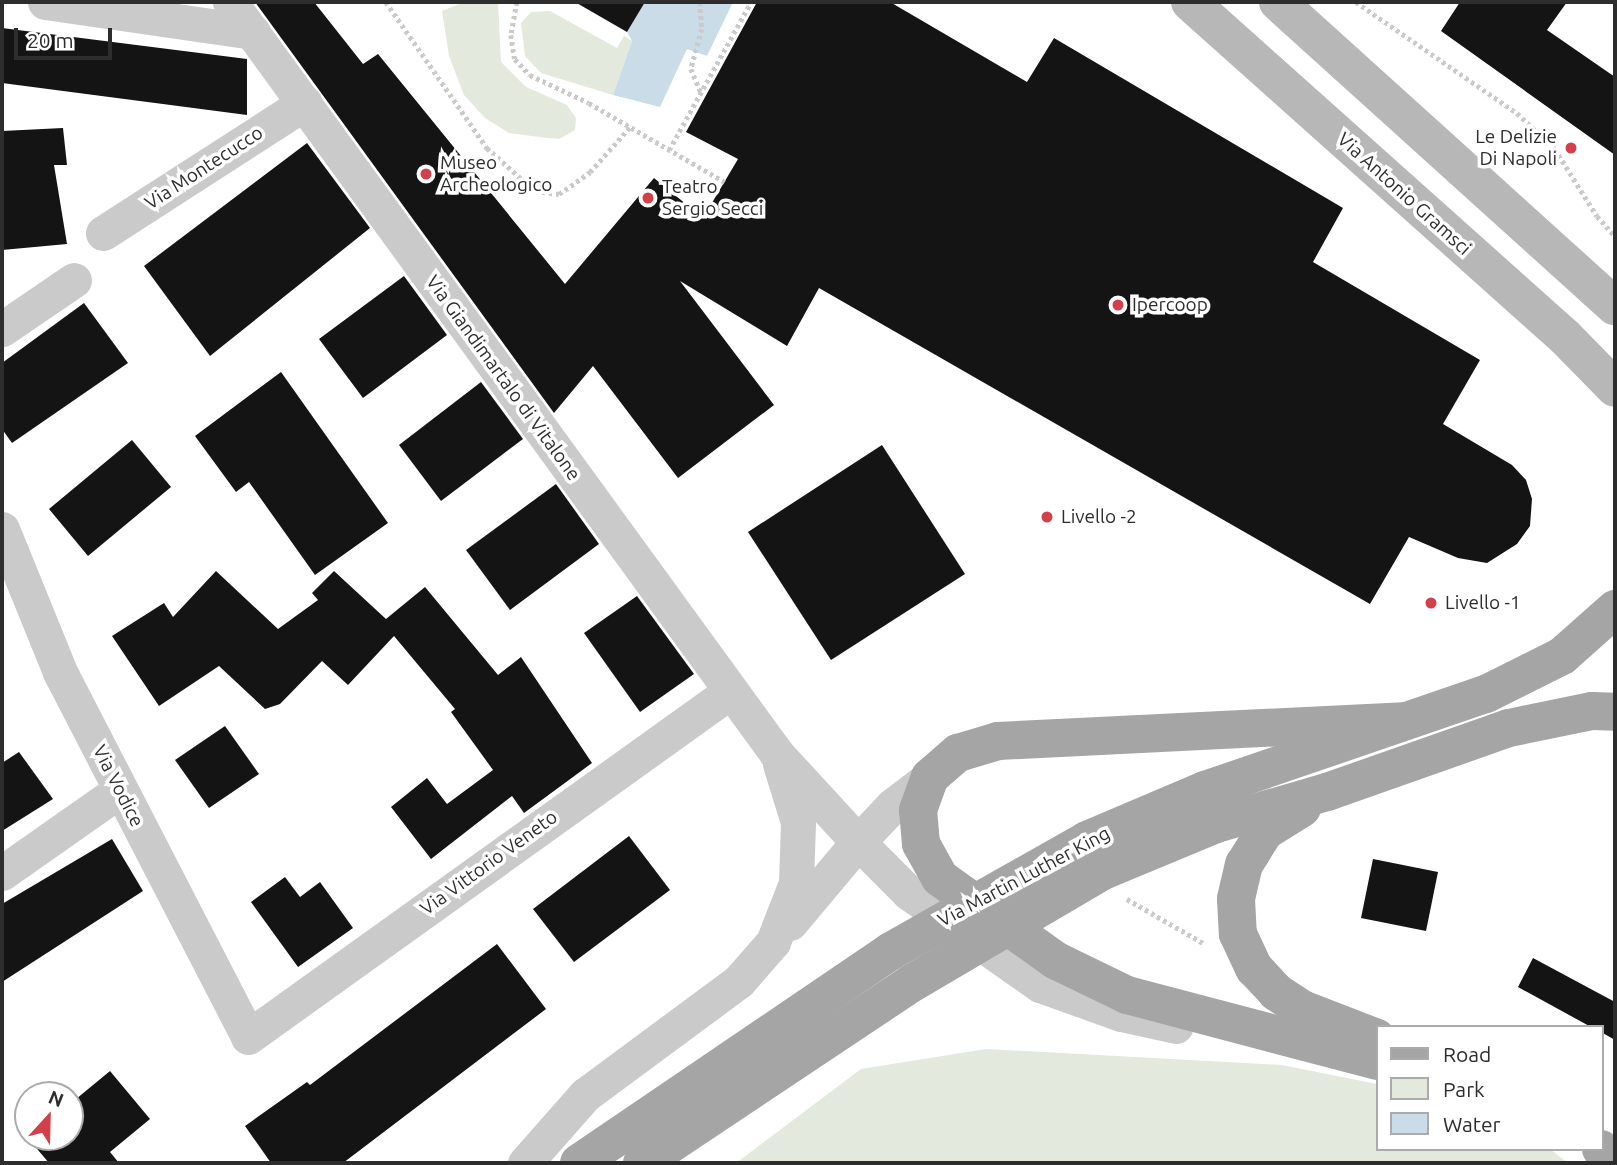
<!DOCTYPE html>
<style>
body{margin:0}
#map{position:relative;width:1617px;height:1165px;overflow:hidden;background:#fff;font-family:Ubuntu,sans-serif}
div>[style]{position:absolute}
.green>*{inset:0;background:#e3e9dc}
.water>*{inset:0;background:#cadce7}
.building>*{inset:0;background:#141414}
.path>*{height:4.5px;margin-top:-2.25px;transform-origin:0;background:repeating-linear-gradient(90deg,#cacaca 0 3.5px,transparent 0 7px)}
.street>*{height:35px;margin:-17.5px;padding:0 17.5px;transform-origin:17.5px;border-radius:17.5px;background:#cacaca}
.secondary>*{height:38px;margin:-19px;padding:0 19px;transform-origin:19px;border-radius:19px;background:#b7b7b7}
.primary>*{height:38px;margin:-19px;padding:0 19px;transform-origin:19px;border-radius:19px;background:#a5a5a5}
.primary-bridge>*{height:38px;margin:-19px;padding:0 19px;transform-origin:19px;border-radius:19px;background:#a5a5a5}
.dots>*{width:19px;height:19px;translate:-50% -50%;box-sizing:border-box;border:4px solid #fff;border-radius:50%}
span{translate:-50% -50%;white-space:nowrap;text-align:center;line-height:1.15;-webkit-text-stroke:7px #fff;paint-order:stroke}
.poi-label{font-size:19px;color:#2d2d2d}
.right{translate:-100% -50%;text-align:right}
.left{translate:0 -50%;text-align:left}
.street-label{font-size:19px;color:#2d2d2d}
.frame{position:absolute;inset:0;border:4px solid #2d2d2d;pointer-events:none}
.legend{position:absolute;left:1376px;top:1025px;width:228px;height:126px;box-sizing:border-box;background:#fff;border:2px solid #ababab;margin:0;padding:9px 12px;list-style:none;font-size:21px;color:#2d2d2d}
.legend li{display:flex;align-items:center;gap:14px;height:35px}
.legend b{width:35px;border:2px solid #ababab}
.north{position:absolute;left:14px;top:1081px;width:70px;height:70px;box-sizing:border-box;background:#fff;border:2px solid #ababab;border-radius:50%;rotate:22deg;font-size:19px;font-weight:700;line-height:28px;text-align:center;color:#2d2d2d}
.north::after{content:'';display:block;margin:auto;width:24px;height:32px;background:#d2414a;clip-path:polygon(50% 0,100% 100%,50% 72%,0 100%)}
.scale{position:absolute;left:14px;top:28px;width:98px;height:32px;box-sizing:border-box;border:4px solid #2d2d2d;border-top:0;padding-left:9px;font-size:21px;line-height:24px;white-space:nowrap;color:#2d2d2d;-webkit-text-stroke:5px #fff;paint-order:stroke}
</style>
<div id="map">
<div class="green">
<i style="clip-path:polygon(464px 2px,498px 2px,501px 62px,526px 87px,567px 105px,576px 118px,575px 130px,559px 139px,539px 137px,509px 133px,485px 118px,464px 95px,449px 56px,442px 11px)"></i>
<i style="clip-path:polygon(550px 11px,617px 48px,624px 36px,632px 41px,613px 95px,541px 73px,525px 56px,521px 23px,531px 12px)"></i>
<i style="clip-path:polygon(986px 1049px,1282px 1065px,1377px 1084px,1377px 1149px,1550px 1149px,1568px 1163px,736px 1163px,861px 1069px)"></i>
</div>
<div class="water">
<i style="clip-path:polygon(645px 2px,733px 2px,707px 56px,687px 49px,660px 107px,613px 95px,632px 41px,627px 32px)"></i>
</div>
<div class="building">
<i style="clip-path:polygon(255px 2px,314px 2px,363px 64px,378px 54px,565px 284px,654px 178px,703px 218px,738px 159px,686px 132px,757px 2px,890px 2px,1027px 82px,1054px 38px,1343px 208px,1313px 262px,1480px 360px,1443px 424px,1512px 465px,1526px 480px,1532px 499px,1530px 526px,1517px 544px,1487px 563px,1458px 558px,1409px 537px,1370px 604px,819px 288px,787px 346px,680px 281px,774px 405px,678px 478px,593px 366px,554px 413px)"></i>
<i style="clip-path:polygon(575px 2px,645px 2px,627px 32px)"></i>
<i style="clip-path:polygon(1460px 2px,1567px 2px,1547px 30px,1615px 77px,1615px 155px,1441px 31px)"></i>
<i style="clip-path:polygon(2px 28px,247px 59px,247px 115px,2px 83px)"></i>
<i style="clip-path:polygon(63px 128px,67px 165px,54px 165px,67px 244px,2px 250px,2px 131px)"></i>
<i style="clip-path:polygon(307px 143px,370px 228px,210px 356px,144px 266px)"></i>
<i style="clip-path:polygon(404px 276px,447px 335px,363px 398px,319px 339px)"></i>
<i style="clip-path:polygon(84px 303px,128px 363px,12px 443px,2px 429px,2px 363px)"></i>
<i style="clip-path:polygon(281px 372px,388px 523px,315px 575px,249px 482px,236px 492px,195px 436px)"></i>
<i style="clip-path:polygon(481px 382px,523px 439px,441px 501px,399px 445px)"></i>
<i style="clip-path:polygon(132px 440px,171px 487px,88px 556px,49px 509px)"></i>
<i style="clip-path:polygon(882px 445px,965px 574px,831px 660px,748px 532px)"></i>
<i style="clip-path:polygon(556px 484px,599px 544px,510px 610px,466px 550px)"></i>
<i style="clip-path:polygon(216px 571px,278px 629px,318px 600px,312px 593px,334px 571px,386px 619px,425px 587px,498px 675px,521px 657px,592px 763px,524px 813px,512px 796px,431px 859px,391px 807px,427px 778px,447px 804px,493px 770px,451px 712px,455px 709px,394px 636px,348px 685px,322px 661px,280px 704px,265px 709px,219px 666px,159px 706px,112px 636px,164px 603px,173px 617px)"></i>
<i style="clip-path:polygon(637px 596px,694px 674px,640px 712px,584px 633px)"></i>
<i style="clip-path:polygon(225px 726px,259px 774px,209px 808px,175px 760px)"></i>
<i style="clip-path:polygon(19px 752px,53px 799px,2px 831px,2px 763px)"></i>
<i style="clip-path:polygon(629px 836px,670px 890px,574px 962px,533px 909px)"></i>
<i style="clip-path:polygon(112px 839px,143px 891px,2px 982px,2px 904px)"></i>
<i style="clip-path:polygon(1373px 859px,1438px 872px,1426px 931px,1361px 918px)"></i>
<i style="clip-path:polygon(285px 877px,300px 897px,320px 882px,353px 928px,298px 967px,251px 902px)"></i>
<i style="clip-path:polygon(497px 944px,546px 1009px,343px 1163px,271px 1163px,245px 1126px,307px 1082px,310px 1085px)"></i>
<i style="clip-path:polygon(1533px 958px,1615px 1002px,1615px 1040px,1601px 1032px,1601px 1027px,1591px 1027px,1518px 987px)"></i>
<i style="clip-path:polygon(110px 1071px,150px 1119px,110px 1152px,119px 1163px,49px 1163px,27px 1137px,70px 1137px,70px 1104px)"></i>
</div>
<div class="path">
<i style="left:386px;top:2px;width:178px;rotate:55.3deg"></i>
<i style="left:487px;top:148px;width:64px;rotate:41.9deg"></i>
<i style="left:535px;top:191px;width:24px;rotate:7deg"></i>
<i style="left:559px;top:194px;width:38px;rotate:-35deg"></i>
<i style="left:590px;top:172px;width:60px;rotate:-48.4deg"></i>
<i style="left:517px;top:2px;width:34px;rotate:100deg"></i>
<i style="left:511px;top:35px;width:24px;rotate:81deg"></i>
<i style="left:515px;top:59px;width:22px;rotate:47deg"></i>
<i style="left:530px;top:75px;width:65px;rotate:25.4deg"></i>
<i style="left:589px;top:103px;width:157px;rotate:30.2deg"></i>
<i style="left:700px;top:2px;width:27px;rotate:86deg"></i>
<i style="left:702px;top:29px;width:41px;rotate:105.4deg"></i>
<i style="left:691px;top:69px;width:25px;rotate:67deg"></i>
<i style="left:1356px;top:2px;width:196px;rotate:34.6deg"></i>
<i style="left:1517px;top:113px;width:52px;rotate:43.5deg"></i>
<i style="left:1555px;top:149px;width:79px;rotate:57.9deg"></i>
<i style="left:1597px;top:216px;width:27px;rotate:48deg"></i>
<i style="left:669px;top:150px;width:169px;rotate:-61deg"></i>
<i style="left:1127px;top:899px;width:90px;rotate:30deg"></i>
</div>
<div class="street">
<i style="left:45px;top:2px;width:210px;rotate:8.2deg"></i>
<i style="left:230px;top:2px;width:930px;rotate:53.97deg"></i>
<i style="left:777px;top:754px;width:120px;rotate:47.4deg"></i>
<i style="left:858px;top:842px;width:72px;rotate:45deg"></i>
<i style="left:909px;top:893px;width:160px;rotate:35.1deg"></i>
<i style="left:1040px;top:985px;width:86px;rotate:19.7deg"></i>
<i style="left:1121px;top:1014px;width:56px;rotate:12.3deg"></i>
<i style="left:103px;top:233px;width:240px;rotate:-32.8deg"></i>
<i style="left:2px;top:329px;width:87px;rotate:-34.2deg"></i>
<i style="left:2px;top:529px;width:157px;rotate:67.9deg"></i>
<i style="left:61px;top:674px;width:408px;rotate:62.7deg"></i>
<i style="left:248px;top:1037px;width:594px;rotate:-35.62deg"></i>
<i style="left:2px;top:873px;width:144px;rotate:-35.1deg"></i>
<i style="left:790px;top:923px;width:106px;rotate:-50deg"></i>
<i style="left:858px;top:842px;width:50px;rotate:-46.6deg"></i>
<i style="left:892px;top:806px;width:48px;rotate:-37.3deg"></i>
<i style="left:525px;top:1163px;width:91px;rotate:-48.6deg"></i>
<i style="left:585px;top:1095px;width:192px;rotate:-36.5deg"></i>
<i style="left:739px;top:981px;width:52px;rotate:-48.9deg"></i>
<i style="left:773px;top:942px;width:63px;rotate:-68.7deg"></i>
<i style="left:796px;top:883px;width:61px;rotate:-88.1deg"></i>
<i style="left:798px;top:822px;width:61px;rotate:-107.2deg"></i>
</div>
<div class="secondary">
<i style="left:1190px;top:2px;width:503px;rotate:41.78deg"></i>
<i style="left:1565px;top:337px;width:71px;rotate:45.6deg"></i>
<i style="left:1278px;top:2px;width:454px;rotate:42.1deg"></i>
</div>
<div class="primary">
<i style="left:1302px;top:808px;width:44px;rotate:148.1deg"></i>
<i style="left:1265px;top:831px;width:39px;rotate:122deg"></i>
<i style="left:1244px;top:864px;width:36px;rotate:103deg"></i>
<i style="left:1236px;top:899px;width:35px;rotate:87deg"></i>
<i style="left:1238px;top:934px;width:38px;rotate:65deg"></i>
<i style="left:1254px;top:968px;width:33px;rotate:47deg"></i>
<i style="left:1276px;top:992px;width:31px;rotate:33deg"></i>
<i style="left:1302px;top:1009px;width:80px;rotate:21.1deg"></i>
<i style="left:1087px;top:840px;width:128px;rotate:-23deg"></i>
<i style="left:1205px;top:790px;width:297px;rotate:-18.9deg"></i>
<i style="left:1486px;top:694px;width:85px;rotate:-26.6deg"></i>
<i style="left:1562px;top:656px;width:71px;rotate:-41.6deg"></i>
<i style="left:1103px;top:871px;width:122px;rotate:-22.6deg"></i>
<i style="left:1216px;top:824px;width:116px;rotate:-16.1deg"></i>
<i style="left:1327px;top:792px;width:193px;rotate:-19.4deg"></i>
<i style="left:1509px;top:728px;width:85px;rotate:-11.6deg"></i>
<i style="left:1592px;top:711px;width:23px;rotate:2deg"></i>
<i style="left:1377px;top:1061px;width:259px;rotate:-165.2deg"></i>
<i style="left:1127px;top:995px;width:80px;rotate:-154.1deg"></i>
<i style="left:1055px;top:960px;width:141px;rotate:-144.5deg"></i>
<i style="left:940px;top:878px;width:39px;rotate:-119deg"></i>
<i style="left:921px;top:844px;width:34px;rotate:-95deg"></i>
<i style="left:918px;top:810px;width:35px;rotate:-70deg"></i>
<i style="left:930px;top:777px;width:37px;rotate:-41deg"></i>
<i style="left:958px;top:753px;width:42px;rotate:-16.7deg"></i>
<i style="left:998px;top:741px;width:406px;rotate:-2.8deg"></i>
<i style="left:1601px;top:1149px;width:18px;rotate:41deg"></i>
<i style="left:579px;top:1163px;width:377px;rotate:-34.2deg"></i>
<i style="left:642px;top:1163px;width:324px;rotate:-33.7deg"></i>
</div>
<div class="primary-bridge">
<i style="left:891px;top:951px;width:225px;rotate:-29.5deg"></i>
<i style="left:912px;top:983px;width:221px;rotate:-30.4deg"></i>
</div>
<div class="dots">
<i style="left:1571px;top:148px;background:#d2414a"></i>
<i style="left:426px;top:174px;background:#d2414a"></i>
<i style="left:648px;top:198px;background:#d2414a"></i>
<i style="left:1118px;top:305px;background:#d2414a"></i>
<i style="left:1047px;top:517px;background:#d2414a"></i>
<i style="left:1431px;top:603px;background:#d2414a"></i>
</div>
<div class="poi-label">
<span class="right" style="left:1557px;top:148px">Le Delizie<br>Di Napoli</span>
<span class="left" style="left:440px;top:174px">Museo<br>Archeologico</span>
<span class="left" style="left:662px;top:198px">Teatro<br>Sergio Secci</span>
<span class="left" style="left:1132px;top:305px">Ipercoop</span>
<span class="left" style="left:1061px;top:517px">Livello -2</span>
<span class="left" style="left:1445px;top:603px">Livello -1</span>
</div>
<div class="street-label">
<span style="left:204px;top:168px;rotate:-33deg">Via Montecucco</span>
<span style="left:1404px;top:194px;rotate:42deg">Via Antonio Gramsci</span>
<span style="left:503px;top:378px;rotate:54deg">Via Giandimartalo di Vitalone</span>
<span style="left:118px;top:786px;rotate:63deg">Via Vodice</span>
<span style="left:489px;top:863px;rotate:-36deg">Via Vittorio Veneto</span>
<span style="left:1024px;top:877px;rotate:-28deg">Via Martin Luther King</span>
</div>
<div class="frame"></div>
<ul class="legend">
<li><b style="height:9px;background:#a5a5a5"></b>Road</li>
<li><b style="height:19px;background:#e3e9dc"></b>Park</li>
<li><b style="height:19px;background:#cadce7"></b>Water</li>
</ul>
<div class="north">N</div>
<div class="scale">20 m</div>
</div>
